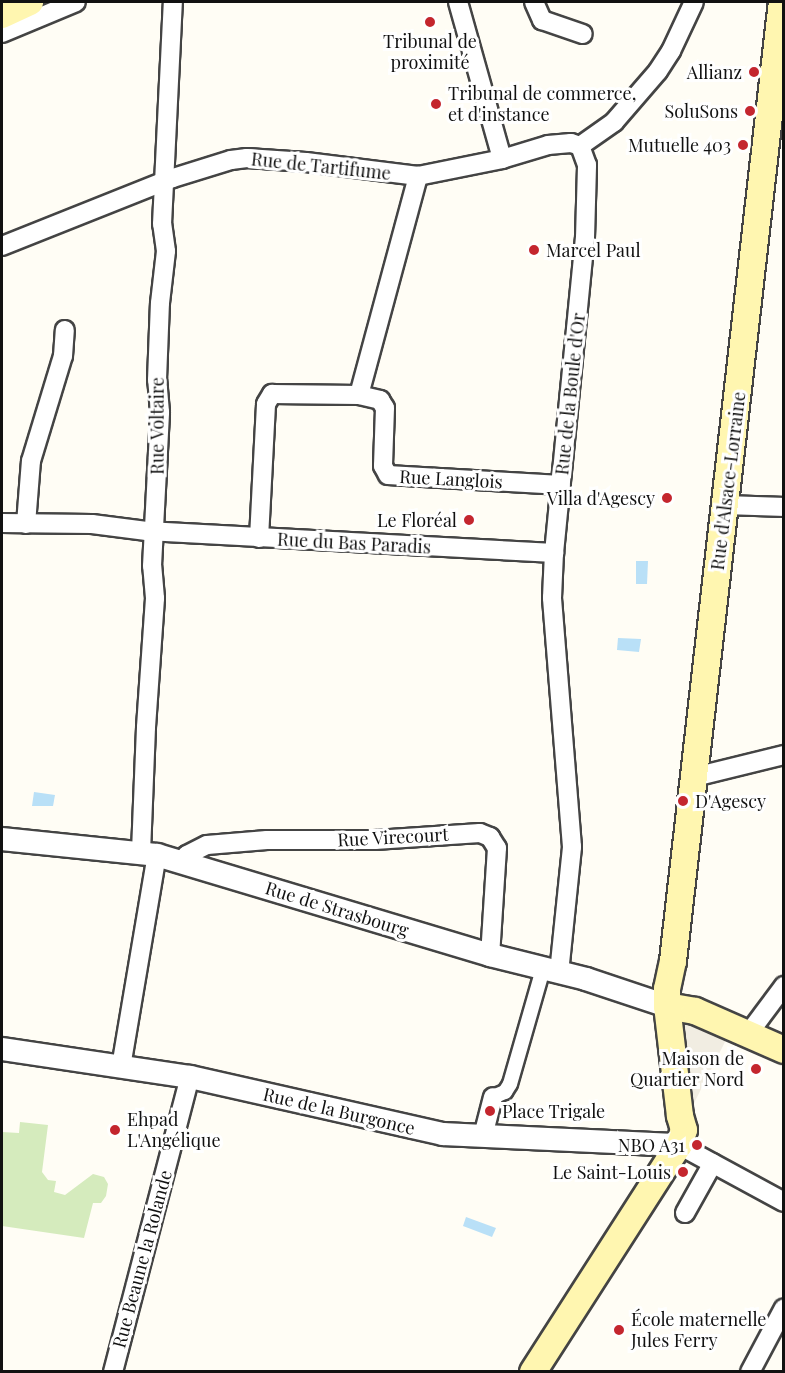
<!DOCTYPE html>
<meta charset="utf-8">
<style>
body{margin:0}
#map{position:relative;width:785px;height:1373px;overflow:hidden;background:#fffdf5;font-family:"Playfair Display",serif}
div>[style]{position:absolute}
.green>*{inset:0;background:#d5ebbd}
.plaza>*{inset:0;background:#f1ede2}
.water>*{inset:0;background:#b9e0f7}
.roads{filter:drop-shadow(2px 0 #444) drop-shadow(-2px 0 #444) drop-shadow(0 2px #444) drop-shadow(0 -2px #444)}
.pedestrian>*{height:14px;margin:-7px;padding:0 7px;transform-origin:7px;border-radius:7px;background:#fff}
.minor>*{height:18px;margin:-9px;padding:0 9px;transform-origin:9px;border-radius:9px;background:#fff}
.tertiary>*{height:22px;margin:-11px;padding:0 11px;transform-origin:11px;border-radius:11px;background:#fff}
.secondary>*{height:26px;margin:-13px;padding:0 13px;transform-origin:13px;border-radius:13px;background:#fff6b0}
.dots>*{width:16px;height:16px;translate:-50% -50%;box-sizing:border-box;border:3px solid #fff;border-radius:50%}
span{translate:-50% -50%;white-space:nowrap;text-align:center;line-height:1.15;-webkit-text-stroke:6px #fff;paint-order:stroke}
.poi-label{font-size:18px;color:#111}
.right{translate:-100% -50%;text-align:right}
.left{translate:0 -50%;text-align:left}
.street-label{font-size:18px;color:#111}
.frame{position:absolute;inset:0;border:3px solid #111;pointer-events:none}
</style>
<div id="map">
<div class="green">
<i style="clip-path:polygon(20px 1122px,48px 1125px,42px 1172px,48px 1180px,56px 1181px,54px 1192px,65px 1195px,93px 1174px,104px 1177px,108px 1184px,106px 1196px,101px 1203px,93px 1203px,84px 1238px,2px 1226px,2px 1132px,19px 1133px)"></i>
</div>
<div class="plaza">
<i style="clip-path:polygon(687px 1021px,728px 1036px,690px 1111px,683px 1030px)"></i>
</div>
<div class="water">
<i style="clip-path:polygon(636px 561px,648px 561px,647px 584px,636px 584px)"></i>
<i style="clip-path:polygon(618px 638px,641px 639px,639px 652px,617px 650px)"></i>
<i style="clip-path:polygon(34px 792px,55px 795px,53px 806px,32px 806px)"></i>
<i style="clip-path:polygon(466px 1217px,496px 1228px,492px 1237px,463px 1226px)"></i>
</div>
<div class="roads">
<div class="pedestrian">
<i style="left:493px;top:1097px;width:13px;rotate:-23deg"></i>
<i style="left:505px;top:1092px;width:9px;rotate:-58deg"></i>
<i style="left:510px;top:1084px;width:120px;rotate:-74deg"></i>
</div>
<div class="minor">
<i style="left:458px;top:2px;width:163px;rotate:74.3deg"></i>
<i style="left:534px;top:2px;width:20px;rotate:66deg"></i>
<i style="left:542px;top:20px;width:43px;rotate:18.9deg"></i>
<i style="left:2px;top:33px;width:80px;rotate:-22.7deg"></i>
<i style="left:580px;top:146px;width:42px;rotate:-35.2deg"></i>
<i style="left:614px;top:122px;width:67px;rotate:-49.2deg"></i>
<i style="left:658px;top:71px;width:24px;rotate:-57deg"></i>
<i style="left:671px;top:51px;width:54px;rotate:-64.9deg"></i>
<i style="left:2px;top:246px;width:184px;rotate:-21.7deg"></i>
<i style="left:173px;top:178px;width:61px;rotate:-17.2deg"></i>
<i style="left:231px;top:160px;width:16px;rotate:-7deg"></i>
<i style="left:247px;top:158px;width:59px;rotate:3.9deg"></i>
<i style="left:306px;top:162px;width:113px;rotate:7.1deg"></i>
<i style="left:418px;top:176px;width:86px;rotate:-11.4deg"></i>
<i style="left:502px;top:159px;width:48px;rotate:-16.9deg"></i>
<i style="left:548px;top:145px;width:23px;rotate:-5deg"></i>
<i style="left:571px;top:143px;width:9px;rotate:18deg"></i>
<i style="left:359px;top:395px;width:227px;rotate:-74.9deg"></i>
<i style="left:726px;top:505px;width:58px;rotate:2deg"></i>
<i style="left:2px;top:523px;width:90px;rotate:0.6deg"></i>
<i style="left:92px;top:524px;width:55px;rotate:7.3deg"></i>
<i style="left:147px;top:531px;width:408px;rotate:3.1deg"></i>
<i style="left:26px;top:524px;width:63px;rotate:-85.5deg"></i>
<i style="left:31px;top:461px;width:110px;rotate:-73.1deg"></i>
<i style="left:63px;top:356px;width:26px;rotate:-86deg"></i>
<i style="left:259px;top:538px;width:134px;rotate:-87deg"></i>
<i style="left:266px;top:404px;width:12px;rotate:-59deg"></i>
<i style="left:272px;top:394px;width:87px;rotate:0.7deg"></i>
<i style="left:359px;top:395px;width:22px;rotate:13deg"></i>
<i style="left:380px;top:400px;width:9px;rotate:58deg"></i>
<i style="left:385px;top:408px;width:58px;rotate:92deg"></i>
<i style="left:383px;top:466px;width:10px;rotate:61deg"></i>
<i style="left:388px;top:475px;width:173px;rotate:3.3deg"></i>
<i style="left:694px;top:777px;width:93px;rotate:-13.7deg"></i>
<i style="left:141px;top:852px;width:125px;rotate:-87.7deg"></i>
<i style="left:146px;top:727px;width:129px;rotate:-86deg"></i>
<i style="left:155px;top:598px;width:32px;rotate:-95deg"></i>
<i style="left:152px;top:566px;width:154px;rotate:-87deg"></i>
<i style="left:160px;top:412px;width:32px;rotate:-95deg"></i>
<i style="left:157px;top:380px;width:77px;rotate:-87.8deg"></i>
<i style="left:160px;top:303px;width:52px;rotate:-83.4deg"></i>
<i style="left:166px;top:251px;width:27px;rotate:-98deg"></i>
<i style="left:162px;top:224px;width:222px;rotate:-87.2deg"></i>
<i style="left:182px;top:861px;width:8px;rotate:-50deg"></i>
<i style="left:187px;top:855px;width:22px;rotate:-27deg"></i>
<i style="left:207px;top:845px;width:60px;rotate:-4.8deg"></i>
<i style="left:267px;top:840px;width:108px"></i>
<i style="left:375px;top:840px;width:105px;rotate:-3.8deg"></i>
<i style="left:480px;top:833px;width:11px;rotate:22deg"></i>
<i style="left:490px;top:837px;width:13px;rotate:58deg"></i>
<i style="left:497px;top:848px;width:107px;rotate:93.7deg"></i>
<i style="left:559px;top:973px;width:127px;rotate:-84.1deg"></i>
<i style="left:572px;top:847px;width:250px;rotate:-94.6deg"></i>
<i style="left:552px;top:598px;width:45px;rotate:-87.5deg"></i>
<i style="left:554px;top:553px;width:317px;rotate:-84.4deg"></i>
<i style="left:585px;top:238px;width:73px;rotate:-88.4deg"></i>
<i style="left:587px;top:165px;width:20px;rotate:-110deg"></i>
<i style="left:749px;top:1033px;width:59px;rotate:-53.3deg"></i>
<i style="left:121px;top:1067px;width:215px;rotate:-80.4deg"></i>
<i style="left:483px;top:1136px;width:40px;rotate:-75.6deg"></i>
<i style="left:679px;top:1145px;width:119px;rotate:28.5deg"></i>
<i style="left:685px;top:1213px;width:57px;rotate:-60.8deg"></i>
<i style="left:113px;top:1372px;width:305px;rotate:-75.4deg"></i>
<i style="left:750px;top:1372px;width:72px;rotate:-62deg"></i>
</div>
<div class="tertiary">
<i style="left:2px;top:839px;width:156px;rotate:5.9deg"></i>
<i style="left:157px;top:855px;width:348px;rotate:16.7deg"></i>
<i style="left:490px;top:955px;width:99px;rotate:14deg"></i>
<i style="left:586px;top:979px;width:85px;rotate:18.4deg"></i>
<i style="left:2px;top:1049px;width:190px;rotate:8.5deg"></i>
<i style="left:190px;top:1077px;width:259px;rotate:12.7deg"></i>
<i style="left:443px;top:1134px;width:236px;rotate:2.7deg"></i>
</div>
<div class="secondary">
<i style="left:2px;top:15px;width:31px;rotate:-25deg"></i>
<i style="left:667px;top:1006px;width:28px;rotate:10deg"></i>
<i style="left:695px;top:1011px;width:97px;rotate:23.7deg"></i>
<i style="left:533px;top:1372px;width:270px;rotate:-57.3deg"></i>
<i style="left:679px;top:1145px;width:16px;rotate:-72deg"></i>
<i style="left:684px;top:1130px;width:15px;rotate:-106deg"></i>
<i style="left:680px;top:1116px;width:111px;rotate:-96.7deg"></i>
<i style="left:667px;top:1006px;width:17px;rotate:-90deg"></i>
<i style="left:667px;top:989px;width:29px;rotate:-78deg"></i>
<i style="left:673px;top:961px;width:965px;rotate:-83.52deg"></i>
</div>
</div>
<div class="dots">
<i style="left:430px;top:22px;background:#c4262e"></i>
<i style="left:754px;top:72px;background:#c4262e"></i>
<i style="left:436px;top:104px;background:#c4262e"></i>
<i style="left:750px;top:111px;background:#c4262e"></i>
<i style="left:743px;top:145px;background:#c4262e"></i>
<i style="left:534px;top:250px;background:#c4262e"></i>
<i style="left:667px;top:498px;background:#c4262e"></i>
<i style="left:469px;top:520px;background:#c4262e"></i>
<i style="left:683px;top:801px;background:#c4262e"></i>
<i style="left:756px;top:1069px;background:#c4262e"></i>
<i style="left:490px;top:1111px;background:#c4262e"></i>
<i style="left:115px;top:1130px;background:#c4262e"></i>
<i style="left:697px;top:1145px;background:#c4262e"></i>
<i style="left:683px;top:1172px;background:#c4262e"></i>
<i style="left:619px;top:1330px;background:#c4262e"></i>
</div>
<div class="poi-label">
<span style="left:430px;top:52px">Tribunal de<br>proximité</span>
<span class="right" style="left:742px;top:72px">Allianz</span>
<span class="left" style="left:448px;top:104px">Tribunal de commerce,<br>et d'instance</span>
<span class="right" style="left:738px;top:111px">SoluSons</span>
<span class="right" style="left:731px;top:145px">Mutuelle 403</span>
<span class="left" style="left:546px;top:250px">Marcel Paul</span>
<span class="right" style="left:655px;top:498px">Villa d'Agescy</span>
<span class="right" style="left:457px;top:520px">Le Floréal</span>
<span class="left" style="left:695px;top:801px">D'Agescy</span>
<span class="right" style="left:744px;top:1069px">Maison de<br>Quartier Nord</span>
<span class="left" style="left:502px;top:1111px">Place Trigale</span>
<span class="left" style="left:127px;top:1130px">Ehpad<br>L'Angélique</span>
<span class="right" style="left:685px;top:1145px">NBO A31</span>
<span class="right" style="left:671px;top:1172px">Le Saint-Louis</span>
<span class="left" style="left:631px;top:1330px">École maternelle<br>Jules Ferry</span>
</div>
<div class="street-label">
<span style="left:321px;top:166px;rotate:6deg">Rue de Tartifume</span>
<span style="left:570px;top:394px;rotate:-84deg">Rue de la Boule d'Or</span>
<span style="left:157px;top:426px;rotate:-90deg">Rue Voltaire</span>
<span style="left:451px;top:479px;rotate:3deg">Rue Langlois</span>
<span style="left:728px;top:481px;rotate:-83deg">Rue d'Alsace-Lorraine</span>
<span style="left:354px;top:543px;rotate:3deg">Rue du Bas Paradis</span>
<span style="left:393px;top:837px;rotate:-3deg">Rue Virecourt</span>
<span style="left:337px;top:909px;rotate:17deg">Rue de Strasbourg</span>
<span style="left:339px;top:1111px;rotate:13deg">Rue de la Burgonce</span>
<span style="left:142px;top:1259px;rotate:-75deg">Rue Beaune la Rolande</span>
</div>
<div class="frame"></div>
</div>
